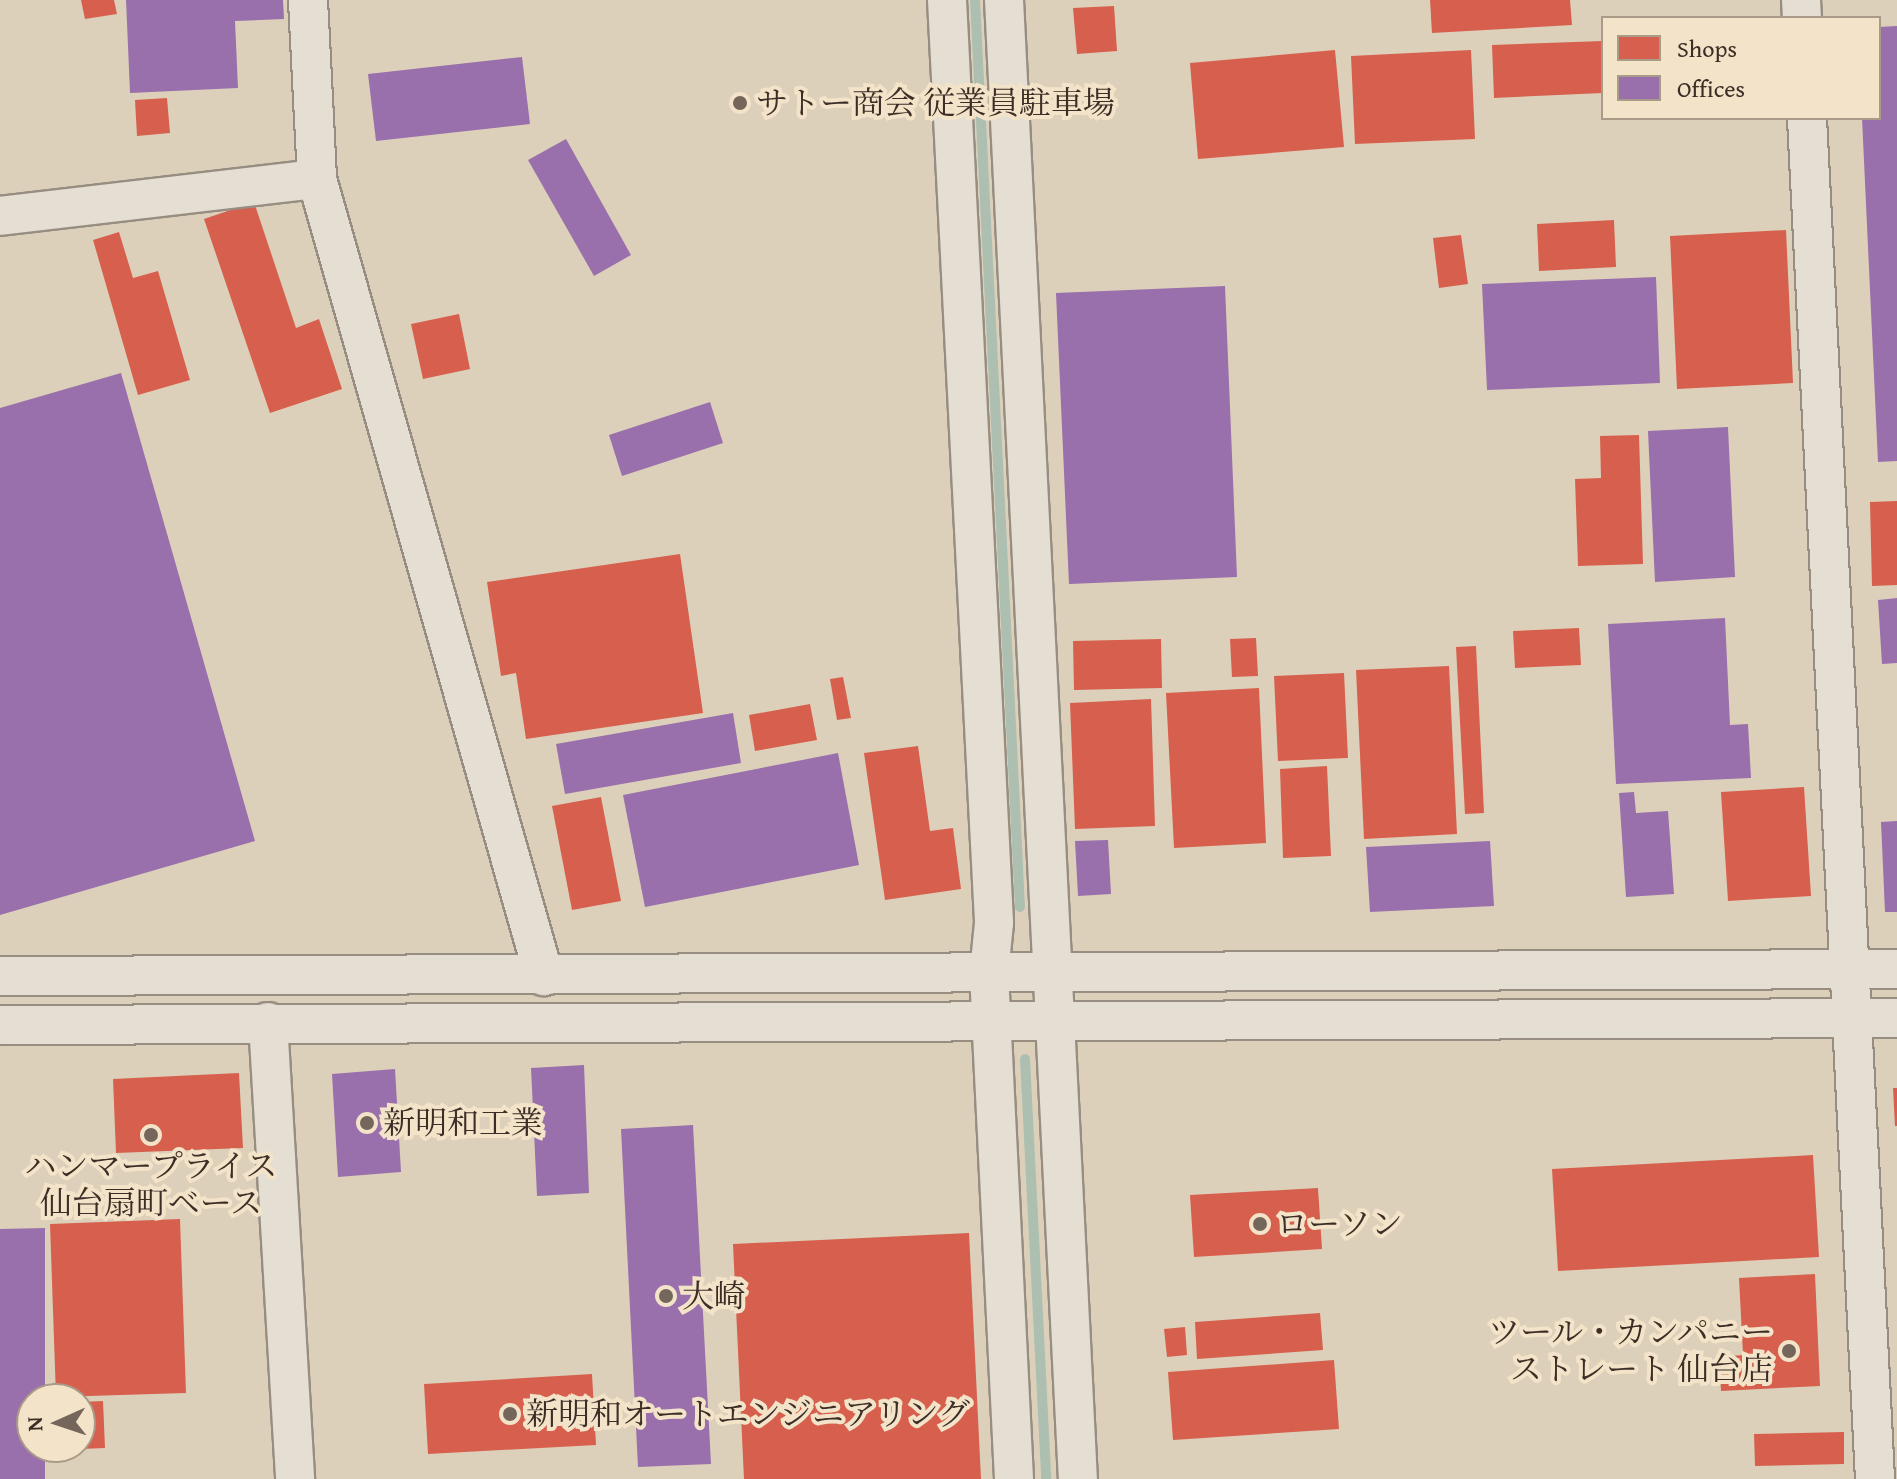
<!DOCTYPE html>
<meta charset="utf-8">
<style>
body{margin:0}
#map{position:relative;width:1897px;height:1479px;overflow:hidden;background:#ddd0bb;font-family:"Gentium Book Plus","Noto Serif JP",serif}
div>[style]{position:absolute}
.shops>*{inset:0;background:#d6604d}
.offices>*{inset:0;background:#9970ab}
.stream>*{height:10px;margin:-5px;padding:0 5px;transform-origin:5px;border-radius:5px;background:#adbfb1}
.roads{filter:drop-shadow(2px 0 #978e81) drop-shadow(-2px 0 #978e81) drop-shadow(0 2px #978e81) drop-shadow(0 -2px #978e81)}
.minor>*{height:38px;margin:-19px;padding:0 19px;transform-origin:19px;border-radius:19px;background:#e4ded3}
.dots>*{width:22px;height:22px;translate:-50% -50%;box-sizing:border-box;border:4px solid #f3e3c9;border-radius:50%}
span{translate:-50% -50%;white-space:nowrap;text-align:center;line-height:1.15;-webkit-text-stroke:8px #f3e3c9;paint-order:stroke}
.poi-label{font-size:32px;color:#3c2d26}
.left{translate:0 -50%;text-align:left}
.right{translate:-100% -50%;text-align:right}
.legend{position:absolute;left:1601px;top:16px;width:280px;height:104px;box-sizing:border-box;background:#f3e3c9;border:2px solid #aa9a88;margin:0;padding:10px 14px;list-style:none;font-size:24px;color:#3c2d26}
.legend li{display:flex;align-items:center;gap:16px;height:40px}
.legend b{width:40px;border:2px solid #aa9a88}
.north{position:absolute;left:16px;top:1383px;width:80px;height:80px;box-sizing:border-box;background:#f3e3c9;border:2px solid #aa9a88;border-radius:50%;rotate:267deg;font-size:22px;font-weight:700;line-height:32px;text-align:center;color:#3c2d26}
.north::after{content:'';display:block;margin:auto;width:28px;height:36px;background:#74665a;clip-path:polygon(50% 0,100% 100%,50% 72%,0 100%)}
</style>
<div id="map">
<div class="shops">
<i style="clip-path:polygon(81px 0,114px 0,117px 14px,85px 19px)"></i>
<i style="clip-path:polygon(1430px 0,1570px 0,1572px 25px,1432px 33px)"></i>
<i style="clip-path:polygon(1114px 6px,1117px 51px,1077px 54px,1073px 8px)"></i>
<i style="clip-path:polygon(1603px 41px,1603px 93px,1494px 98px,1492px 45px)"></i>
<i style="clip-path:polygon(1335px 50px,1344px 147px,1198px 159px,1190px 63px)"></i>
<i style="clip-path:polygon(1471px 50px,1475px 139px,1355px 144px,1351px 56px)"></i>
<i style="clip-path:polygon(167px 98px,170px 133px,137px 136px,135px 100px)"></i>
<i style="clip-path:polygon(254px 202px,296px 328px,319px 319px,342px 389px,270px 413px,204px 219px)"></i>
<i style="clip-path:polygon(1614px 220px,1616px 267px,1539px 271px,1537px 224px)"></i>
<i style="clip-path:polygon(1786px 230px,1793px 383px,1677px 389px,1670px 236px)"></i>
<i style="clip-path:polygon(119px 232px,133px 278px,158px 271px,190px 380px,138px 395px,93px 240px)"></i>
<i style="clip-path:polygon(1461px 235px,1468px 284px,1439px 288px,1433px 238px)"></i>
<i style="clip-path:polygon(459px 314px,470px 369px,423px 379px,411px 324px)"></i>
<i style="clip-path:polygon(1639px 435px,1643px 564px,1578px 566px,1575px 479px,1601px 478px,1600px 436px)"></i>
<i style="clip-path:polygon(1897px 501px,1897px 585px,1872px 586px,1870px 502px)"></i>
<i style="clip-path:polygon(680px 554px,703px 713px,526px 739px,516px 673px,501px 676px,487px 582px)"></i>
<i style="clip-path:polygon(1579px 628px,1581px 665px,1515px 668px,1513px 631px)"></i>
<i style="clip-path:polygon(1256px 638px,1258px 676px,1232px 677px,1230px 639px)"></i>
<i style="clip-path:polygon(1161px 639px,1162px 688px,1074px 690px,1073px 641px)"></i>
<i style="clip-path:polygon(1476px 646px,1484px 813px,1465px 814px,1456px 647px)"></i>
<i style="clip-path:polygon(1449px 666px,1457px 834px,1364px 839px,1356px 670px)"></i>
<i style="clip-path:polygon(1344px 673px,1348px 758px,1278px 761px,1274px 676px)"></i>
<i style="clip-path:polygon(843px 677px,851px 718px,837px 720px,830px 679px)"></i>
<i style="clip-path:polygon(1259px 688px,1266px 843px,1174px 848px,1166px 693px)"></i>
<i style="clip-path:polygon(1151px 699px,1155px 826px,1075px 829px,1070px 703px)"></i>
<i style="clip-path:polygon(810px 704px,817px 740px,755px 751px,749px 715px)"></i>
<i style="clip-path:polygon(918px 746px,930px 831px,953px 828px,961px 889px,885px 900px,864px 753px)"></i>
<i style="clip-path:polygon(1327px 766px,1331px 856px,1283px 858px,1280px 769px)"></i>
<i style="clip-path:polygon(1804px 787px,1811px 896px,1728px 901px,1721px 792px)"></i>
<i style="clip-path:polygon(601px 797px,621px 901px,572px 910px,552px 806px)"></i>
<i style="clip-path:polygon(239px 1073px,243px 1148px,116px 1153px,113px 1079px)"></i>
<i style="clip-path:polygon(1893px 1088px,1897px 1088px,1897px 1126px,1895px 1126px)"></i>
<i style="clip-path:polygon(1813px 1155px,1819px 1257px,1558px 1271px,1552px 1169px)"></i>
<i style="clip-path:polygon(1318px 1188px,1322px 1249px,1194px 1257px,1190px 1195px)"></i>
<i style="clip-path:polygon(180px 1219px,186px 1393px,56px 1397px,50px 1224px)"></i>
<i style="clip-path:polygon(969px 1233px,981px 1479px,744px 1479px,733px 1244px)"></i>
<i style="clip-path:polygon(1815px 1274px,1820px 1386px,1721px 1391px,1719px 1357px,1743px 1355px,1739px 1278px)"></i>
<i style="clip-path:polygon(1320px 1313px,1323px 1350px,1197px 1359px,1195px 1322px)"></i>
<i style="clip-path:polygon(1185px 1327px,1187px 1355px,1167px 1357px,1164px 1329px)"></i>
<i style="clip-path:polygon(1334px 1360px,1339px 1429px,1173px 1440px,1168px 1372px)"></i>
<i style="clip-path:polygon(592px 1374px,596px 1445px,428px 1454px,424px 1384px)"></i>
<i style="clip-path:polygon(103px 1401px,105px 1448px,80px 1449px,80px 1402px)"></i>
<i style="clip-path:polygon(1844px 1432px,1844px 1464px,1755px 1466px,1754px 1434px)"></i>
</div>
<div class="offices">
<i style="clip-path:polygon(126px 0,283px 0,284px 19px,235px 21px,238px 88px,130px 93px)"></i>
<i style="clip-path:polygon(1897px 26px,1897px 461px,1878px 462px,1862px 118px,1879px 118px,1879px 27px)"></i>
<i style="clip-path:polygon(522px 57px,530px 124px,376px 141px,368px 74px)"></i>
<i style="clip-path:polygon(566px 139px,631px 255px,594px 276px,528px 160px)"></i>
<i style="clip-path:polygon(1656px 277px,1660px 383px,1487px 390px,1482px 284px)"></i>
<i style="clip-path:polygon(1225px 286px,1237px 577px,1069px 584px,1056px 293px)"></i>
<i style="clip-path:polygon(121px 373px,255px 841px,0 915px,0 408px)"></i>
<i style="clip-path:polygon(710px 402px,723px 443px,622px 476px,609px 435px)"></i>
<i style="clip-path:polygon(1728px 427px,1735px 577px,1655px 582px,1648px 431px)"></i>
<i style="clip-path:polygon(1897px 598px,1897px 663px,1882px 664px,1878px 600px)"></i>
<i style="clip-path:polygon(1725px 618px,1730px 725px,1748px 724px,1751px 778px,1616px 784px,1608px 624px)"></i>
<i style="clip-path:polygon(733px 713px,741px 763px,565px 794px,556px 744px)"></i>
<i style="clip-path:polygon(838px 753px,859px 865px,645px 907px,623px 795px)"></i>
<i style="clip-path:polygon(1634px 792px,1636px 813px,1668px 811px,1674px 894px,1626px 897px,1619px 793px)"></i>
<i style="clip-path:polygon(1897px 821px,1897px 912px,1885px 912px,1881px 822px)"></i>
<i style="clip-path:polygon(1108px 840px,1111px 894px,1078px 896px,1075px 841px)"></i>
<i style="clip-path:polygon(1490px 841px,1494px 906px,1370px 912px,1366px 847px)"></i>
<i style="clip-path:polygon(584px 1065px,589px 1193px,537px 1196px,531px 1068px)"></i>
<i style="clip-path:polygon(395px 1069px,401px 1172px,338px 1177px,332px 1074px)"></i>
<i style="clip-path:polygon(693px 1125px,711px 1464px,638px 1467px,621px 1129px)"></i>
<i style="clip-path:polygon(45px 1228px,45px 1399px,32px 1399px,32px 1447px,45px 1447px,45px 1479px,0 1479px,0 1229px)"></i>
</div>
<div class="stream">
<i style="left:975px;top:0;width:908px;rotate:87.16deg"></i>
<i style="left:1025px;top:1059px;width:421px;rotate:87.1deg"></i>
</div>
<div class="roads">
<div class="minor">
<i style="left:308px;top:0;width:179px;rotate:87.1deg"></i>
<i style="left:317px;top:179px;width:829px;rotate:74.1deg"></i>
<i style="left:947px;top:0;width:924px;rotate:87.08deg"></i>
<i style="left:994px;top:923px;width:50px;rotate:95.7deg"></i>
<i style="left:989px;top:973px;width:507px;rotate:87.17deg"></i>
<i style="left:1004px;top:0;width:1481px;rotate:87.14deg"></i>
<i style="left:1801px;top:0;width:18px;rotate:87deg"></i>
<i style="left:1807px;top:118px;width:1363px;rotate:87.14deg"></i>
<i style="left:0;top:216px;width:319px;rotate:-6.7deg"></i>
<i style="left:0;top:976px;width:1897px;rotate:-0.21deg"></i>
<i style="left:268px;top:1022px;width:458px;rotate:86.6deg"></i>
<i style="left:0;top:1025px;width:1897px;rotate:-0.21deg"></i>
</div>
</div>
<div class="dots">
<i style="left:740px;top:103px;background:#74665a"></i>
<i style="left:367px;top:1123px;background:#74665a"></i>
<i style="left:151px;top:1135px;background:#74665a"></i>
<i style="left:1260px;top:1224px;background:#74665a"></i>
<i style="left:666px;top:1296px;background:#74665a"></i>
<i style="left:1789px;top:1351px;background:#74665a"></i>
<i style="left:510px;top:1414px;background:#74665a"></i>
</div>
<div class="poi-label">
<span class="left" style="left:756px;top:103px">サトー商会 従業員駐車場</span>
<span class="left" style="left:383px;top:1123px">新明和工業</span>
<span style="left:151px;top:1185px">ハンマープライス<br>仙台扇町ベース</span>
<span class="left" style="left:1276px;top:1224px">ローソン</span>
<span class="left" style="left:682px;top:1296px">大崎</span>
<span class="right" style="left:1773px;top:1351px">ツール・カンパニー<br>ストレート 仙台店</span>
<span class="left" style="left:526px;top:1414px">新明和オートエンジニアリング</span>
</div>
<ul class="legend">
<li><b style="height:22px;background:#d6604d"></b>Shops</li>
<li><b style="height:22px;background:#9970ab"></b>Offices</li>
</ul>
<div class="north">N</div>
</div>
